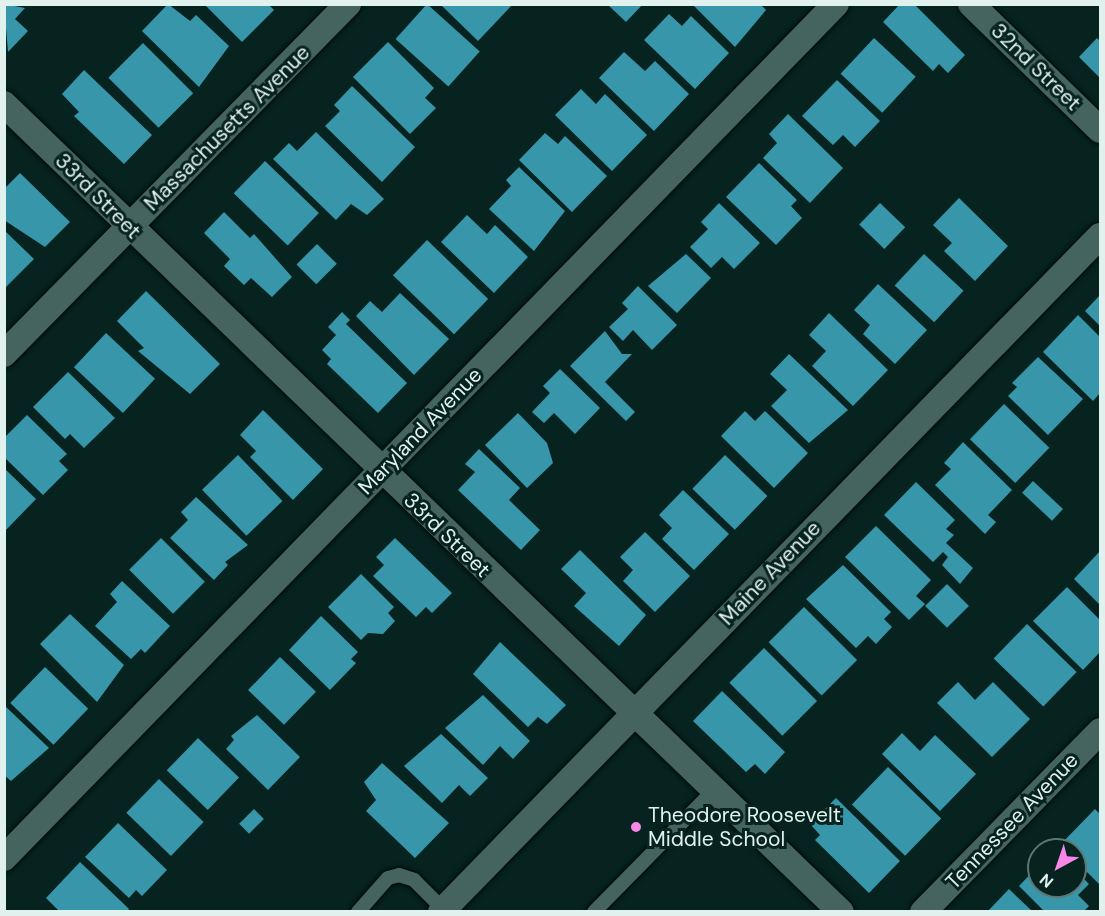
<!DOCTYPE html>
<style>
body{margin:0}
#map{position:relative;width:1105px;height:916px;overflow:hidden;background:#062320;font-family:"DM Sans",sans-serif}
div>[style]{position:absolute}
.building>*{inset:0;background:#3796a9;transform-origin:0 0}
.roads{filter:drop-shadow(0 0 2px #000c09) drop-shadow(0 0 2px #000c09)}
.lane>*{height:14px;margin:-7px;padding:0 7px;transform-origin:7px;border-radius:7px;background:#46645f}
.street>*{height:26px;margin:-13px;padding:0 13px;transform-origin:13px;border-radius:13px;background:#46645f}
.dots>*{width:16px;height:16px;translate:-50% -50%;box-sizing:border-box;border:3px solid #062320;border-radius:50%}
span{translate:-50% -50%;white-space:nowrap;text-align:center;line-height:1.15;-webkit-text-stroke:6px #062320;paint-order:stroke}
.street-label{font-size:21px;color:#e1f1ee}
.poi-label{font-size:21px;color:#e1f1ee}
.left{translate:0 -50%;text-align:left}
.frame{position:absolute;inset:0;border:6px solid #e1f1ee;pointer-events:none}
.north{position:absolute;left:1027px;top:838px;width:60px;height:60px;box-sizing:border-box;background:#062320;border:2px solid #5e7572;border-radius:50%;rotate:220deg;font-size:16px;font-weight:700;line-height:24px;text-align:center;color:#e1f1ee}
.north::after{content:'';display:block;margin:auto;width:21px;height:27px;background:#f987e8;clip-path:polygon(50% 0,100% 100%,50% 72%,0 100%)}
</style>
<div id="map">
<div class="building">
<i style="clip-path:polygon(4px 4px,25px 8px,15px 19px,28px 31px,8px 52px)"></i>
<i style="clip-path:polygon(168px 4px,190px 21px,196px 15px,229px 46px,199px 87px,142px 31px)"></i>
<i style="clip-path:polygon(204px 4px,268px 4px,274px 10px,242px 42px)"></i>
<i style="left:427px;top:4px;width:71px;height:47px;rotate:42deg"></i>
<i style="clip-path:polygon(440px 4px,513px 4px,478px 41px)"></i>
<i style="clip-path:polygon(607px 4px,643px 4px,626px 22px)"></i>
<i style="clip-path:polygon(692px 4px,760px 4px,766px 10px,735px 47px)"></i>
<i style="clip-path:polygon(900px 4px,914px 4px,965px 55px,948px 73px,939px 64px,933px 71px,883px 22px)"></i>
<i style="clip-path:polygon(669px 14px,682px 26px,691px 16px,729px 53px,695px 89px,644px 40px)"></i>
<i style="left:874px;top:38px;width:57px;height:49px;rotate:43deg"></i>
<i style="clip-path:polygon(1097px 38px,1100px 41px,1100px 78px,1079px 57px)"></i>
<i style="clip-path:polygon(388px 42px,434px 88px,425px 98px,436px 108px,410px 134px,353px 77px)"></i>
<i style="left:143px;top:43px;width:71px;height:49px;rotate:45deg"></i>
<i style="clip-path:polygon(624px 52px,645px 71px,655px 61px,689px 94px,654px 131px,599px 78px)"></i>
<i style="clip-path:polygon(84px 70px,152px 135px,124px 164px,74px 116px,79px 112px,62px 94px)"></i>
<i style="clip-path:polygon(837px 80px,880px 121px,855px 147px,843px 135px,833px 145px,802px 116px)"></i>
<i style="clip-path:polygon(352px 86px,415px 147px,382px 182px,325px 126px,340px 111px,334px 105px)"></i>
<i style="clip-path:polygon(581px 89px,596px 104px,605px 94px,647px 135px,612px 171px,555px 115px)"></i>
<i style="clip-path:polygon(788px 114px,843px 168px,810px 203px,763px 158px,777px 143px,769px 134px)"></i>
<i style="clip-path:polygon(316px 132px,384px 199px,367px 215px,351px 204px,336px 220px,273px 159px,289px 143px,297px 151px)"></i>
<i style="clip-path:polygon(545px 133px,558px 144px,565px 136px,607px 176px,572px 212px,519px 160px)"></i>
<i style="left:265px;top:161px;width:75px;height:45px;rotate:44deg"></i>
<i style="clip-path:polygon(759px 163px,797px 200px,791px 206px,802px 218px,776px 245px,726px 197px)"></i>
<i style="clip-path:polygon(519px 167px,565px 211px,534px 251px,489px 209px,511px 186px,506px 180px)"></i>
<i style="clip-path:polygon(20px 173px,70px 222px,45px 247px,4px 220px,4px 189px)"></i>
<i style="clip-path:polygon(959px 198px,1008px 246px,975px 281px,944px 251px,952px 243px,933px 225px)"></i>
<i style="clip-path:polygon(719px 203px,760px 243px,734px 269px,722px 257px,711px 268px,690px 247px,708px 229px,701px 222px)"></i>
<i style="left:880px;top:203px;width:35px;height:30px;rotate:44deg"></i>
<i style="clip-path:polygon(224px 212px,250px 238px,254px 234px,292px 277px,272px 297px,251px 278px,244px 285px,224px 266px,230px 259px,204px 233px)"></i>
<i style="clip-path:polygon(467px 215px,487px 234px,495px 225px,528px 257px,494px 293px,441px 242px)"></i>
<i style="clip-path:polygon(4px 230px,34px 259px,4px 289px)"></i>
<i style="left:427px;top:240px;width:85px;height:49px;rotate:44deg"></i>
<i style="left:317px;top:244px;width:28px;height:29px;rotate:45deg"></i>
<i style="clip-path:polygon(686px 254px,711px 278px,677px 313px,648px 286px)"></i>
<i style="left:924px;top:254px;width:54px;height:43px;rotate:43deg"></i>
<i style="clip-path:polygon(878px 284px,927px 330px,895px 364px,863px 334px,870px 325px,854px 310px)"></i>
<i style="clip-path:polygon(638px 286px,677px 325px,652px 350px,633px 330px,623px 341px,609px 327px,628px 309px,622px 303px)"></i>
<i style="clip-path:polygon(146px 291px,220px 364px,190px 394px,138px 351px,144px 348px,117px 321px)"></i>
<i style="clip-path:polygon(400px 293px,449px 339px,414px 375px,356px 316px,370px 301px,382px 312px)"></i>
<i style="clip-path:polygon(1100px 295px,1100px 326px,1085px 311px)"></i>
<i style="clip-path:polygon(342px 312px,350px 320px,346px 324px,407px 383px,378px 413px,327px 364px,331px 359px,322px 350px,336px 335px,328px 327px)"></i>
<i style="clip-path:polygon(829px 313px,888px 370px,853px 406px,812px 366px,826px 351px,809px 335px)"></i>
<i style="clip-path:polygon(1078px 315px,1100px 337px,1100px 393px,1093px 401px,1043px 352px)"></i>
<i style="clip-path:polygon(605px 331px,622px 354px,632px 354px,605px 382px,635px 412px,626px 421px,570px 366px)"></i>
<i style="left:106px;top:333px;width:67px;height:47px;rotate:43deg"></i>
<i style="clip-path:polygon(789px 354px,848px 410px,809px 443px,771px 406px,787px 390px,770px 374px)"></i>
<i style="clip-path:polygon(1038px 357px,1083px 399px,1048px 435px,1008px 396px,1017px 387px,1012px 383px)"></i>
<i style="clip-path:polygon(560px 369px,600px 408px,575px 434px,554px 413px,544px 423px,532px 412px,550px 393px,543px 386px)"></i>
<i style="clip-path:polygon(68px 372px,115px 418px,84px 448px,70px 434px,65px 439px,33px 407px)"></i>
<i style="left:1004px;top:404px;width:63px;height:49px;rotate:44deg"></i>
<i style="clip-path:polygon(263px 410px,323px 469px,293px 500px,250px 457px,256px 451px,240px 435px)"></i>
<i style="clip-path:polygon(745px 411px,755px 421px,765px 411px,808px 453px,774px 488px,721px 436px)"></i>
<i style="clip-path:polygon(518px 413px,547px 443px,553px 463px,527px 488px,485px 445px)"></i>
<i style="clip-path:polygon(27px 415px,67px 454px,59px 461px,68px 470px,43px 495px,4px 457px,4px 438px)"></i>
<i style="clip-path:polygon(963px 442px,1012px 490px,988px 515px,996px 522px,985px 534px,935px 485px,951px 469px,944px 463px)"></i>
<i style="clip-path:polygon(479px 449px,520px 488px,509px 500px,540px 530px,521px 550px,458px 490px,475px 472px,465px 464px)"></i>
<i style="left:238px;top:455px;width:64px;height:50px;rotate:46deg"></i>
<i style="left:725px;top:455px;width:59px;height:47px;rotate:44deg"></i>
<i style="clip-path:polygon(4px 468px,36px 499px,6px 530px,4px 529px)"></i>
<i style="left:1033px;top:481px;width:41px;height:16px;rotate:43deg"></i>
<i style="clip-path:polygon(916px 482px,955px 520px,946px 529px,954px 535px,946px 543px,973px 568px,960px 584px,942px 565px,948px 557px,943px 552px,933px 562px,884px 515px)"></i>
<i style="clip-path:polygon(683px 490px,729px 534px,694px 570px,662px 539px,672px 528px,659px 515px)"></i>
<i style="clip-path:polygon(196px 497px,248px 545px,225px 562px,228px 565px,214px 580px,170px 538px,188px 520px,181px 512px)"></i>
<i style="clip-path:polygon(876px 526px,931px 580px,916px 596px,925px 604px,909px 620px,845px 557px)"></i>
<i style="clip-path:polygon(645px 532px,690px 576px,655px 612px,623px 581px,633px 570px,620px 557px)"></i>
<i style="left:161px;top:538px;width:62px;height:45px;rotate:45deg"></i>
<i style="clip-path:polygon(395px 538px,452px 593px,432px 613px,426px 607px,416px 617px,373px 576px,384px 565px,376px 557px)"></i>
<i style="clip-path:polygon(580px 550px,646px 615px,619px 646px,574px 606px,586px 593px,561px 569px)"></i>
<i style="clip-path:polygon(1100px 551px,1100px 605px,1074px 579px)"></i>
<i style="clip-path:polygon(843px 565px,891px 612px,884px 619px,892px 627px,876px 644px,868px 636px,856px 648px,806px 599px)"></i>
<i style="clip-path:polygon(361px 574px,394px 607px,388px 613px,395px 621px,383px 634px,368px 633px,361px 640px,328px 607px)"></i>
<i style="clip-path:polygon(122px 581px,170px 626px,145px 653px,141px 649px,131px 659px,95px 626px,117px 602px,110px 594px)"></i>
<i style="left:947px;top:584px;width:31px;height:31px;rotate:45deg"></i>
<i style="clip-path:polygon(1067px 587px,1100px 620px,1100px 652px,1083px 670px,1033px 621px)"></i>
<i style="left:804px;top:607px;width:75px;height:50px;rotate:45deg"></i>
<i style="clip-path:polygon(70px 614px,124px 665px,97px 702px,40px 644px)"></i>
<i style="clip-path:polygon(321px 616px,358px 652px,351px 659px,356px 663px,330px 690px,289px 650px)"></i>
<i style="left:1027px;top:624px;width:69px;height:48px;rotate:44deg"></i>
<i style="clip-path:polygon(500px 642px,566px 705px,547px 724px,538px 717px,528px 727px,473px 674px)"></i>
<i style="left:764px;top:648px;width:75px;height:49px;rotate:45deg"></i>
<i style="left:280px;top:657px;width:50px;height:46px;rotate:44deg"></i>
<i style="left:45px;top:667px;width:60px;height:50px;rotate:44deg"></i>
<i style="clip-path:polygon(958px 682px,975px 700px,993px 682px,1030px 719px,992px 757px,937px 703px)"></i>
<i style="clip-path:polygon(722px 691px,785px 752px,765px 774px,755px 764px,746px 772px,693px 721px)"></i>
<i style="clip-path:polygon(483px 695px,530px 741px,513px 759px,500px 746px,483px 765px,445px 728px)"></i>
<i style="clip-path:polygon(4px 705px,49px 748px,11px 781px,4px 775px)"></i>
<i style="clip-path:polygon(257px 715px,300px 757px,268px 790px,226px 749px,234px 740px,231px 736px)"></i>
<i style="clip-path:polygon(902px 733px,920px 751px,935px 735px,976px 774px,940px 811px,882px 754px)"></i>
<i style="clip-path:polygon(441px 734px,488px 778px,470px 796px,459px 785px,442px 803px,404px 766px)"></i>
<i style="left:198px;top:738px;width:57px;height:45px;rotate:44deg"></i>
<i style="clip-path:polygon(382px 763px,449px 823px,415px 858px,366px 811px,376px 800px,364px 782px)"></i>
<i style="left:888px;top:767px;width:74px;height:52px;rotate:44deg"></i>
<i style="left:159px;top:779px;width:62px;height:47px;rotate:44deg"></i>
<i style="clip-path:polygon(836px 798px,900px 861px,869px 893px,815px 840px,820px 835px,810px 824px)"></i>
<i style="left:254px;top:809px;width:14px;height:21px;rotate:45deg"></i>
<i style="clip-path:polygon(1095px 809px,1100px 814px,1100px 885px,1075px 860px,1075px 850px,1060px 845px)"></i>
<i style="clip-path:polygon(118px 823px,167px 870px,142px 896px,136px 890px,129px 898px,85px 857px)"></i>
<i style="clip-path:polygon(80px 862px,129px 909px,127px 912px,60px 912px,46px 898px)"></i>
<i style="clip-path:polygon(1039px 865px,1039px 886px,1075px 886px,1075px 870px,1089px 884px,1078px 895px,1089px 906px,1083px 912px,1045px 912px,1019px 886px)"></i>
<i style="clip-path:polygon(1009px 889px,1033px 912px,987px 912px)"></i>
</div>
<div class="roads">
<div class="lane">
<i style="left:358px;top:912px;width:45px;rotate:-48.6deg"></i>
<i style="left:388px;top:878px;width:11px;rotate:-15deg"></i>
<i style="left:399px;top:875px;width:16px;rotate:18deg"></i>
<i style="left:414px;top:880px;width:41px;rotate:45deg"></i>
<i style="left:594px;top:912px;width:171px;rotate:-45.5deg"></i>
</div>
<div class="street">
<i style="left:971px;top:4px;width:180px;rotate:44.3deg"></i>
<i style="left:4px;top:104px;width:1163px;rotate:43.99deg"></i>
<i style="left:4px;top:354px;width:491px;rotate:-45.5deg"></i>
<i style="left:4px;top:858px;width:1192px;rotate:-45.75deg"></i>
<i style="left:441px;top:912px;width:944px;rotate:-45.73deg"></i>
<i style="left:923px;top:912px;width:253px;rotate:-45.6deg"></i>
</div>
</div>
<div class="dots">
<i style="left:636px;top:827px;background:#f987e8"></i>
</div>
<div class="street-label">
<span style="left:1036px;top:67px;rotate:44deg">32nd Street</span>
<span style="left:227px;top:128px;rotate:-45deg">Massachusetts Avenue</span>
<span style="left:98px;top:196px;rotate:45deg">33rd Street</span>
<span style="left:420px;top:431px;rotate:-46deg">Maryland Avenue</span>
<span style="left:447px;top:535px;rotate:44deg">33rd Street</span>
<span style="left:770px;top:573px;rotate:-46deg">Maine Avenue</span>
<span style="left:1012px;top:821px;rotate:-46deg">Tennessee Avenue</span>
</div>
<div class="poi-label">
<span class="left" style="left:648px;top:827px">Theodore Roosevelt<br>Middle School</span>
</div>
<div class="frame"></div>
<div class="north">N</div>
</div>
